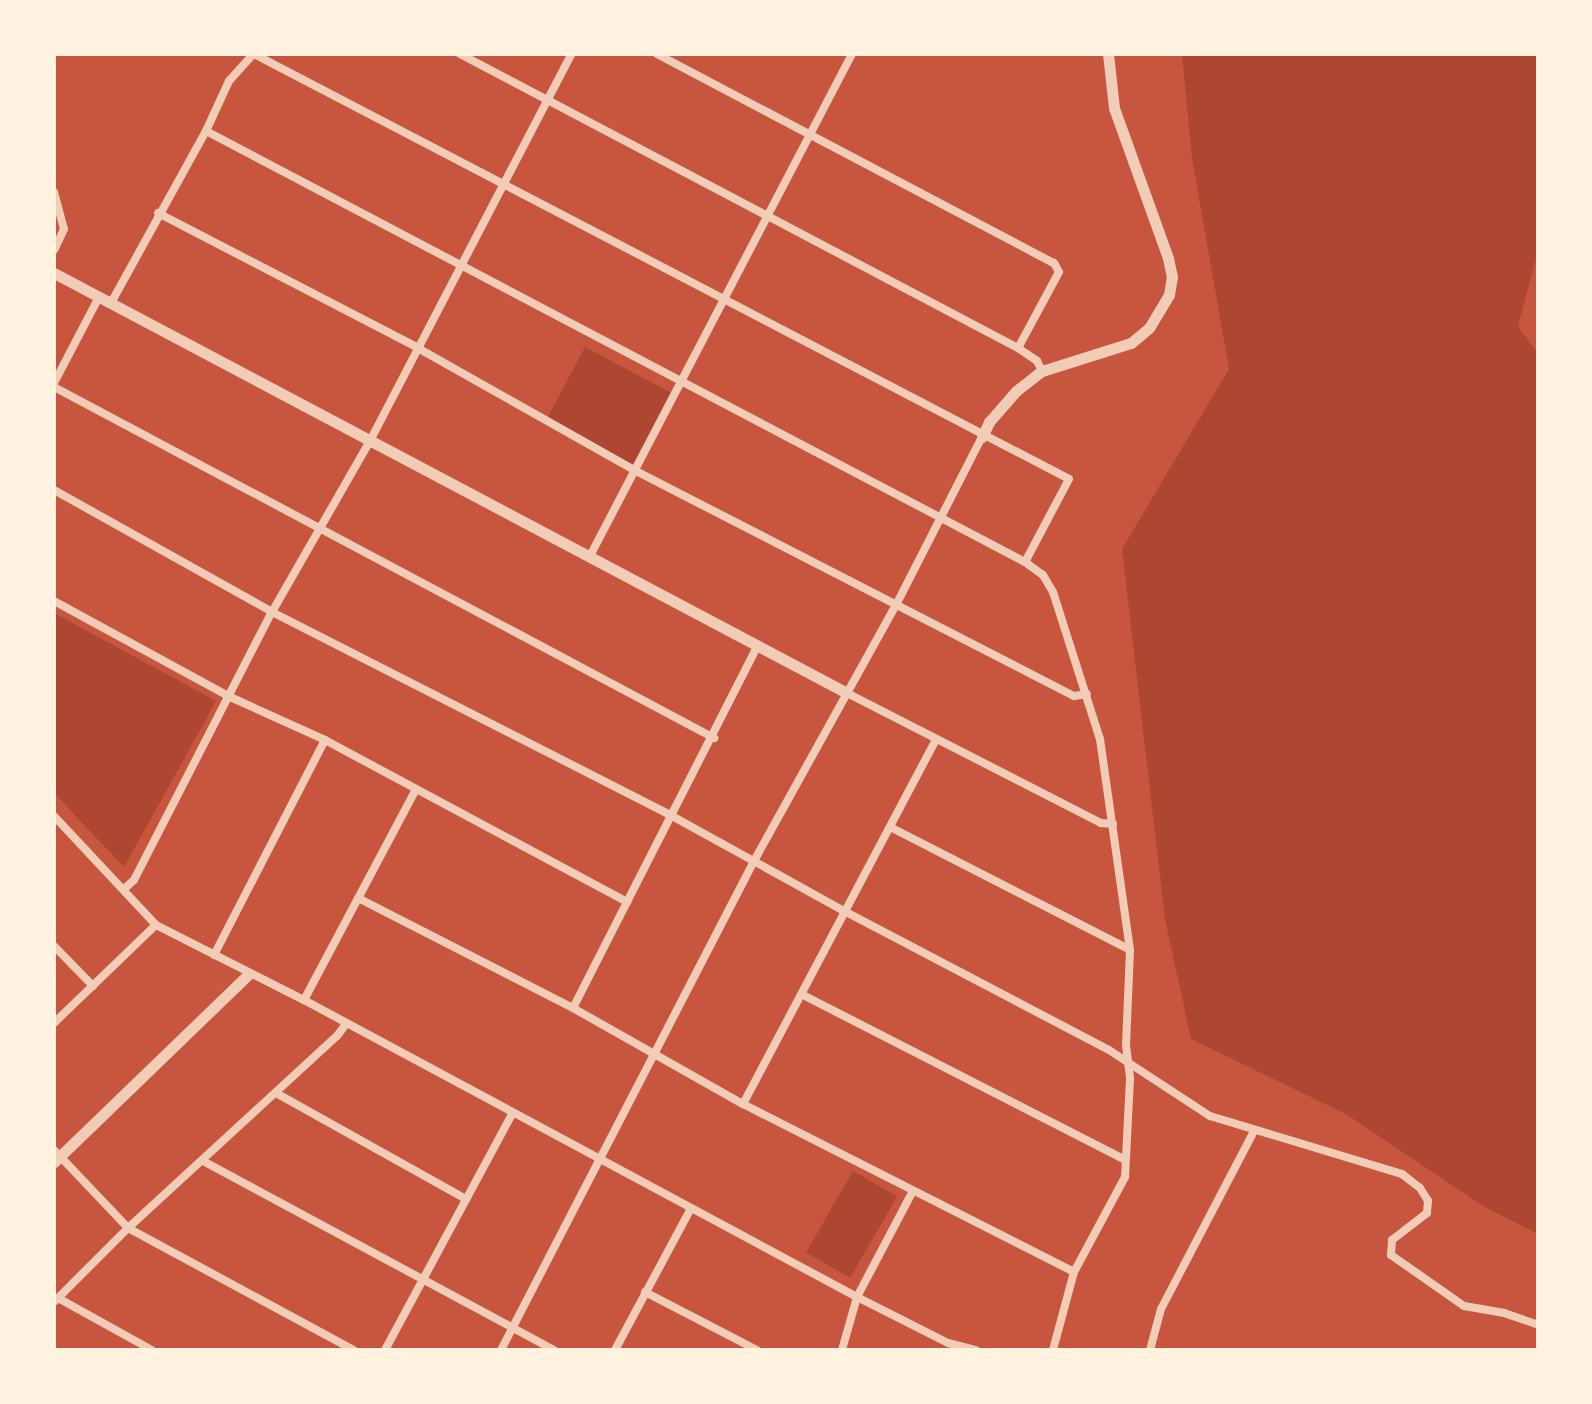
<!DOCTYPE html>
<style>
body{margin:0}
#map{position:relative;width:1592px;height:1404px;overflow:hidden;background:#c8553d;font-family:"Varela Round",sans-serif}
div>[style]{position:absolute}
.green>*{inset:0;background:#ae4732;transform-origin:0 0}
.minor>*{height:8px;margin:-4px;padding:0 4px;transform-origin:4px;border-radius:4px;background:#f1ccb7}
.tertiary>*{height:11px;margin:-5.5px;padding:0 5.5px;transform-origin:5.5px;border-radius:5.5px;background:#f1ccb7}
span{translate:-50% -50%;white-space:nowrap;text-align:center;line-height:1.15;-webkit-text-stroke:6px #fff3e0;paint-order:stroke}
.frame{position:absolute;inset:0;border:56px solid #fff3e0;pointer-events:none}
</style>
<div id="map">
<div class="green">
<i style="clip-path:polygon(1182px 54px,1538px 54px,1538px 251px,1518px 326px,1538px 354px,1538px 1234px,1483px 1206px,1346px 1114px,1191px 1039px,1165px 919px,1122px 549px,1229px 369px,1192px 158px)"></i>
<i style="left:585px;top:347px;width:99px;height:85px;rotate:28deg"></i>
<i style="clip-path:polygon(54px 613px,216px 701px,124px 867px,54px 793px)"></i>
<i style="left:853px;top:1171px;width:51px;height:94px;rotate:30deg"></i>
</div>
<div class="minor">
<i style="left:254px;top:54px;width:919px;rotate:27.54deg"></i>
<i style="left:1069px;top:479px;width:94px;rotate:117.9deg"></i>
<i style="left:1025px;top:562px;width:22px;rotate:36deg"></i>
<i style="left:1043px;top:575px;width:20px;rotate:60deg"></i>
<i style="left:1053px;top:592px;width:154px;rotate:72.3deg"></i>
<i style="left:1100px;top:739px;width:213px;rotate:81.9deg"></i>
<i style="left:1130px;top:950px;width:95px;rotate:92.4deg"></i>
<i style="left:1126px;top:1045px;width:34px;rotate:83deg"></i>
<i style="left:1130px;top:1079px;width:98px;rotate:92.9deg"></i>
<i style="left:1125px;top:1177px;width:108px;rotate:118.2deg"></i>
<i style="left:1074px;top:1272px;width:81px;rotate:105.1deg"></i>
<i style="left:460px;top:54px;width:631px;rotate:27.78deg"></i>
<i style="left:657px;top:54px;width:449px;rotate:27.8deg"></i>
<i style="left:1054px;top:263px;width:10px;rotate:61deg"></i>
<i style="left:1059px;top:272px;width:86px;rotate:118.3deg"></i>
<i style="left:1018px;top:348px;width:23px;rotate:34deg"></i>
<i style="left:1037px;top:361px;width:11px;rotate:63deg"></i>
<i style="left:206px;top:131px;width:925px;rotate:27.76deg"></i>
<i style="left:54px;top:192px;width:38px;rotate:75deg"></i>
<i style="left:64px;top:229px;width:23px;rotate:115deg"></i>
<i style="left:158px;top:213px;width:291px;rotate:27.4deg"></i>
<i style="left:416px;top:347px;width:250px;rotate:29.4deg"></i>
<i style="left:634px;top:470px;width:495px;rotate:27.2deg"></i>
<i style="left:1074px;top:696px;width:13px;rotate:-9deg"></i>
<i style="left:111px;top:303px;width:196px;rotate:-61.1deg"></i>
<i style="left:206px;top:131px;width:55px;rotate:-65.3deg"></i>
<i style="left:229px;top:81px;width:36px;rotate:-48deg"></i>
<i style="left:54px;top:383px;width:97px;rotate:-62.4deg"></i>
<i style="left:54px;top:387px;width:748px;rotate:28deg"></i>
<i style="left:54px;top:490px;width:250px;rotate:29.2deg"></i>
<i style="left:272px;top:612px;width:449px;rotate:27deg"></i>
<i style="left:672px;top:816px;width:199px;rotate:28.9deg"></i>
<i style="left:846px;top:912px;width:297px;rotate:27.7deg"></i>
<i style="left:1109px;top:1050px;width:121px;rotate:33.2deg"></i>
<i style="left:1210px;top:1116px;width:201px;rotate:16.8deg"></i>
<i style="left:1402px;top:1174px;width:23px;rotate:38deg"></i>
<i style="left:1420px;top:1188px;width:15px;rotate:58deg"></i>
<i style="left:1428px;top:1201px;width:12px;rotate:95deg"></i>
<i style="left:1427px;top:1213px;width:44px;rotate:142.4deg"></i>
<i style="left:1392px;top:1240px;width:15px;rotate:94deg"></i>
<i style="left:1391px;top:1255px;width:89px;rotate:34.9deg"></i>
<i style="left:1464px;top:1306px;width:41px;rotate:9.9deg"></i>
<i style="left:1504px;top:1313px;width:36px;rotate:19deg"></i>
<i style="left:590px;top:556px;width:566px;rotate:-62.44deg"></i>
<i style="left:54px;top:601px;width:198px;rotate:28.6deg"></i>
<i style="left:228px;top:696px;width:107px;rotate:24.4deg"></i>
<i style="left:325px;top:740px;width:343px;rotate:28.2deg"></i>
<i style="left:845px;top:692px;width:288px;rotate:27.1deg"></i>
<i style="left:1101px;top:823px;width:12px;rotate:5deg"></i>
<i style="left:54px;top:816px;width:149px;rotate:46.9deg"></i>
<i style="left:156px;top:925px;width:166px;rotate:26.9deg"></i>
<i style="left:304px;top:1000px;width:628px;rotate:28.24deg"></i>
<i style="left:857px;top:1297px;width:102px;rotate:26.8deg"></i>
<i style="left:948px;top:1343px;width:29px;rotate:14deg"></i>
<i style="left:892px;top:828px;width:267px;rotate:27.1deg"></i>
<i style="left:124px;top:889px;width:13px;rotate:-42deg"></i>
<i style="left:134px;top:880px;width:301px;rotate:-62.8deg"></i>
<i style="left:272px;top:612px;width:199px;rotate:-60.2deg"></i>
<i style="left:371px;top:439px;width:434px;rotate:-62.5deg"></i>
<i style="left:358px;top:898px;width:242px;rotate:27.1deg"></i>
<i style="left:573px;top:1008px;width:195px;rotate:29.5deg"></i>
<i style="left:743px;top:1104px;width:371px;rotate:26.9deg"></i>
<i style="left:54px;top:946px;width:56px;rotate:45.7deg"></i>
<i style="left:214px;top:955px;width:242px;rotate:-62.7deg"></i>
<i style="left:803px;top:995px;width:362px;rotate:27.1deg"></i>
<i style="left:304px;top:1000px;width:239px;rotate:-62deg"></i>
<i style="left:573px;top:1008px;width:405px;rotate:-63deg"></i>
<i style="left:54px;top:1023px;width:141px;rotate:-43.9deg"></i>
<i style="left:276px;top:1093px;width:218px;rotate:29.2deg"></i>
<i style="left:743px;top:1104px;width:413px;rotate:-62.1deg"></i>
<i style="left:54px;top:1150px;width:108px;rotate:46.5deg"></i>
<i style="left:128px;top:1228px;width:257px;rotate:28.4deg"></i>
<i style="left:203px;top:1161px;width:399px;rotate:28.3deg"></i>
<i style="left:645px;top:1292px;width:126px;rotate:27.4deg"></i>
<i style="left:58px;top:1298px;width:107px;rotate:29deg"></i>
<i style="left:54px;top:1302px;width:105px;rotate:-45deg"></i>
<i style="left:128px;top:1228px;width:284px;rotate:-42.6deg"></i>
<i style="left:337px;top:1036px;width:15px;rotate:-53deg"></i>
<i style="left:385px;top:1350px;width:268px;rotate:-61.7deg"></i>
<i style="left:501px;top:1350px;width:551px;rotate:-62.64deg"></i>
<i style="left:754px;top:861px;width:293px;rotate:-61deg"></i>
<i style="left:896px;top:605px;width:189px;rotate:-62.9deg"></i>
<i style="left:615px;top:1350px;width:161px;rotate:-61.8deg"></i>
<i style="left:842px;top:1350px;width:55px;rotate:-74.2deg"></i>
<i style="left:857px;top:1297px;width:120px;rotate:-62.2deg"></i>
<i style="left:1150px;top:1350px;width:42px;rotate:-75deg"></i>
<i style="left:1161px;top:1309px;width:201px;rotate:-62.4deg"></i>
</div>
<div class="tertiary">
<i style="left:54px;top:273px;width:895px;rotate:27.91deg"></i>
<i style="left:982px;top:437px;width:17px;rotate:-65deg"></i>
<i style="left:989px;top:422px;width:41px;rotate:-48.9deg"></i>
<i style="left:1016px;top:391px;width:33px;rotate:-38deg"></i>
<i style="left:1042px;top:371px;width:93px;rotate:-17.5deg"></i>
<i style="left:1131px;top:343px;width:23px;rotate:-40deg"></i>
<i style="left:1149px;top:328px;width:39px;rotate:-59deg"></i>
<i style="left:1169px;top:295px;width:18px;rotate:-81deg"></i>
<i style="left:1172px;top:277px;width:19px;rotate:-102deg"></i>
<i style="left:1168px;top:258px;width:159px;rotate:-109.8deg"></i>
<i style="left:1114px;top:108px;width:54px;rotate:-96.3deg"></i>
<i style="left:54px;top:1162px;width:271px;rotate:-44deg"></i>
</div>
<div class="frame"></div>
</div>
